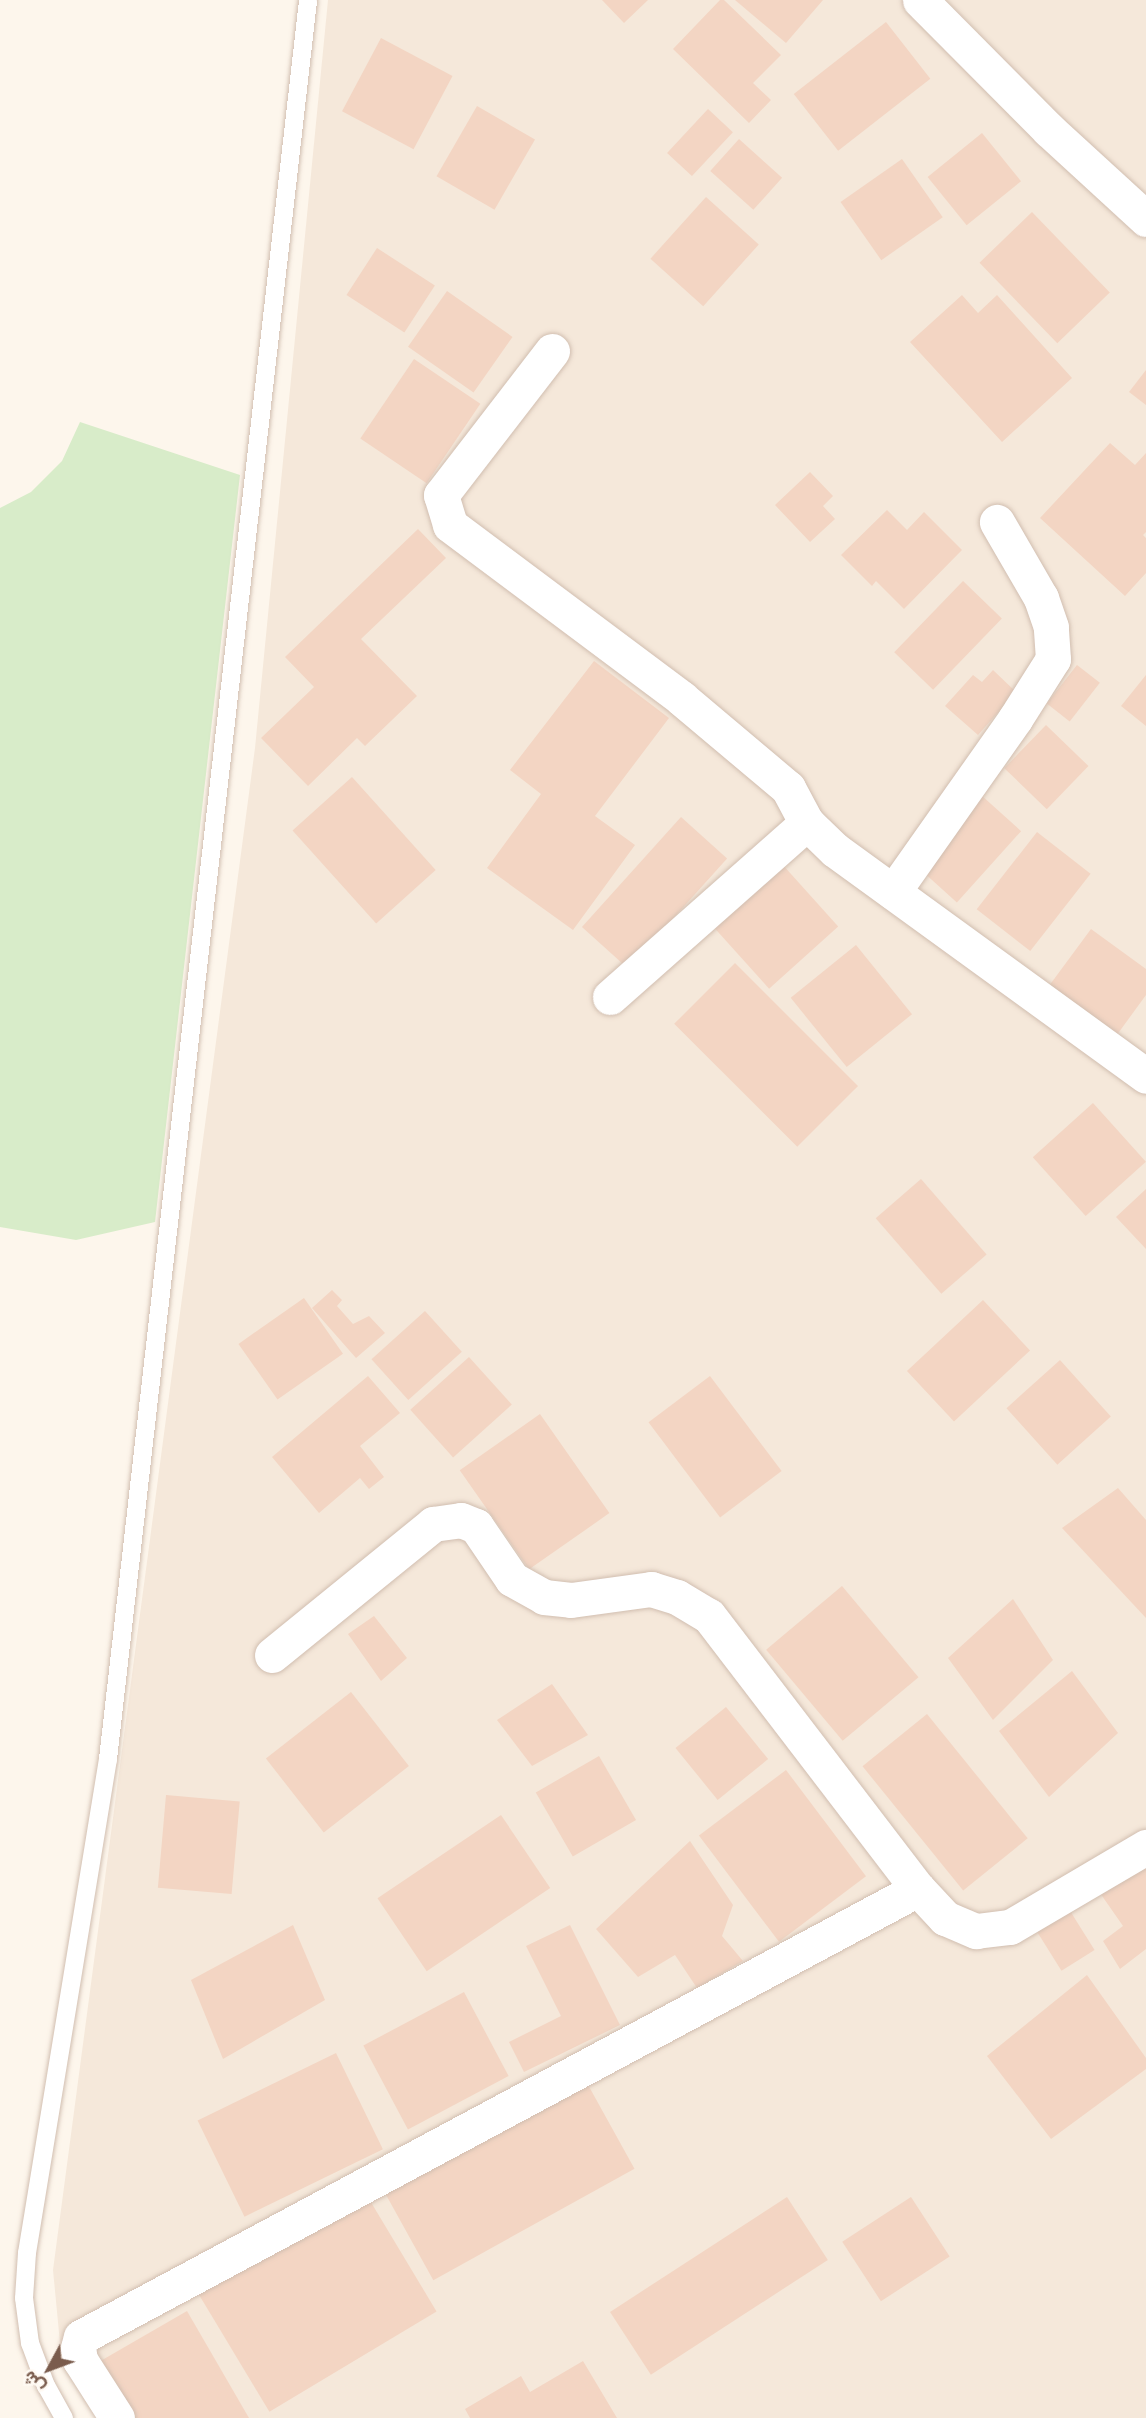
<!DOCTYPE html>
<meta charset="utf-8">
<style>
body{margin:0}
#map{position:relative;width:1146px;height:2418px;overflow:hidden;background:#fdf6ec;font-family:"Archivo Narrow",Vazirmatn,sans-serif}
div>[style]{position:absolute}
.residential>*{inset:0;background:#f5e8da}
.green>*{inset:0;background:#d8ecc9}
.building>*{inset:0;background:#f3d5c3;transform-origin:0 0}
.roads{filter:drop-shadow(0 0 2px #d1beb0) drop-shadow(0 0 2px #d1beb0)}
.service>*{height:18px;margin:-9px;padding:0 9px;transform-origin:9px;border-radius:9px;background:#fff}
.minor>*{height:35px;margin:-17.5px;padding:0 17.5px;transform-origin:17.5px;border-radius:17.5px;background:#fff}
span{translate:-50% -50%;white-space:nowrap;text-align:center;line-height:1.15;-webkit-text-stroke:5px #fffaf3;paint-order:stroke}
.north{position:absolute;left:14px;top:2334px;width:70px;height:70px;-webkit-text-stroke:5px #fffaf3;paint-order:stroke;rotate:229deg;font-size:19px;font-weight:700;line-height:28px;text-align:center;color:#7a5c4d}
.north::after{content:'';display:block;margin:auto;width:24px;height:32px;background:#7a5c4d;clip-path:polygon(50% 0,100% 100%,50% 72%,0 100%)}
</style>
<div id="map">
<div class="residential">
<i style="clip-path:polygon(328px 0,1146px 0,1146px 2418px,109px 2418px,60px 2343px,53px 2270px,255px 748px)"></i>
</div>
<div class="green">
<i style="clip-path:polygon(80px 422px,240px 475px,155px 1222px,76px 1240px,0 1227px,0 508px,31px 492px,62px 461px)"></i>
</div>
<div class="building">
<i style="clip-path:polygon(602px 0,648px 0,624px 23px)"></i>
<i style="clip-path:polygon(720px 0,724px 0,781px 55px,753px 83px,771px 100px,749px 123px,673px 49px)"></i>
<i style="clip-path:polygon(735px 0,823px 0,786px 43px)"></i>
<i style="left:886px;top:22px;width:72px;height:117px;rotate:52deg"></i>
<i style="left:381px;top:38px;width:81px;height:83px;rotate:28deg"></i>
<i style="left:477px;top:106px;width:67px;height:81px;rotate:30deg"></i>
<i style="left:708px;top:109px;width:34px;height:60px;rotate:43deg"></i>
<i style="left:982px;top:133px;width:62px;height:70px;rotate:51deg"></i>
<i style="left:739px;top:139px;width:58px;height:43px;rotate:42deg"></i>
<i style="left:902px;top:159px;width:71px;height:75px;rotate:55deg"></i>
<i style="left:706px;top:197px;width:71px;height:83px;rotate:42deg"></i>
<i style="left:1032px;top:212px;width:112px;height:73px;rotate:46deg"></i>
<i style="left:377px;top:248px;width:69px;height:56px;rotate:33deg"></i>
<i style="left:447px;top:291px;width:80px;height:68px;rotate:35deg"></i>
<i style="clip-path:polygon(962px 295px,978px 313px,997px 295px,1072px 378px,1002px 442px,910px 342px)"></i>
<i style="left:414px;top:359px;width:80px;height:96px;rotate:34deg"></i>
<i style="clip-path:polygon(1146px 370px,1146px 405px,1129px 392px)"></i>
<i style="clip-path:polygon(1110px 443px,1135px 465px,1146px 453px,1146px 532px,1143px 535px,1146px 538px,1146px 573px,1125px 596px,1040px 518px)"></i>
<i style="clip-path:polygon(810px 472px,833px 496px,823px 506px,835px 519px,810px 542px,775px 505px)"></i>
<i style="clip-path:polygon(887px 510px,907px 530px,924px 512px,962px 550px,904px 609px,876px 581px,872px 586px,841px 555px)"></i>
<i style="clip-path:polygon(418px 529px,446px 558px,361px 639px,417px 696px,365px 746px,357px 738px,308px 786px,261px 738px,314px 687px,285px 657px)"></i>
<i style="left:963px;top:581px;width:54px;height:99px;rotate:44deg"></i>
<i style="clip-path:polygon(594px 661px,669px 718px,595px 816px,635px 845px,573px 930px,487px 868px,541px 794px,510px 770px)"></i>
<i style="left:1077px;top:665px;width:29px;height:49px;rotate:38deg"></i>
<i style="clip-path:polygon(993px 670px,1016px 692px,978px 735px,945px 706px,973px 675px,982px 682px)"></i>
<i style="clip-path:polygon(1146px 675px,1146px 726px,1121px 706px)"></i>
<i style="left:1046px;top:725px;width:59px;height:60px;rotate:44deg"></i>
<i style="left:352px;top:777px;width:125px;height:80px;rotate:48deg"></i>
<i style="left:981px;top:795px;width:54px;height:96px;rotate:42deg"></i>
<i style="left:681px;top:817px;width:62px;height:148px;rotate:42deg"></i>
<i style="left:1037px;top:832px;width:68px;height:98px;rotate:38deg"></i>
<i style="left:782px;top:864px;width:84px;height:93px;rotate:48deg"></i>
<i style="clip-path:polygon(1091px 929px,1146px 969px,1146px 995px,1111px 1043px,1046px 990px)"></i>
<i style="left:856px;top:945px;width:89px;height:84px;rotate:51deg"></i>
<i style="left:735px;top:963px;width:174px;height:86px;rotate:45deg"></i>
<i style="left:1093px;top:1103px;width:79px;height:81px;rotate:48deg"></i>
<i style="left:921px;top:1179px;width:100px;height:60px;rotate:49deg"></i>
<i style="clip-path:polygon(1146px 1189px,1146px 1249px,1116px 1217px)"></i>
<i style="clip-path:polygon(332px 1290px,342px 1300px,337px 1306px,353px 1324px,369px 1316px,385px 1333px,356px 1358px,312px 1308px)"></i>
<i style="left:304px;top:1298px;width:68px;height:80px;rotate:55deg"></i>
<i style="left:983px;top:1300px;width:69px;height:104px;rotate:47deg"></i>
<i style="left:425px;top:1311px;width:55px;height:72px;rotate:48deg"></i>
<i style="left:469px;top:1357px;width:64px;height:79px;rotate:48deg"></i>
<i style="left:1060px;top:1360px;width:76px;height:72px;rotate:48deg"></i>
<i style="clip-path:polygon(368px 1376px,400px 1413px,360px 1446px,384px 1477px,369px 1489px,360px 1478px,319px 1513px,272px 1457px)"></i>
<i style="left:710px;top:1376px;width:119px;height:77px;rotate:53deg"></i>
<i style="left:540px;top:1414px;width:121px;height:98px;rotate:55deg"></i>
<i style="clip-path:polygon(1118px 1488px,1146px 1520px,1146px 1618px,1062px 1528px)"></i>
<i style="left:842px;top:1586px;width:119px;height:99px;rotate:50deg"></i>
<i style="clip-path:polygon(1013px 1599px,1053px 1660px,993px 1720px,948px 1658px)"></i>
<i style="clip-path:polygon(374px 1616px,407px 1658px,381px 1681px,348px 1634px)"></i>
<i style="clip-path:polygon(1072px 1671px,1118px 1733px,1049px 1797px,999px 1731px)"></i>
<i style="clip-path:polygon(552px 1684px,588px 1735px,532px 1766px,497px 1720px)"></i>
<i style="left:351px;top:1692px;width:94px;height:108px;rotate:52deg"></i>
<i style="left:726px;top:1707px;width:67px;height:65px;rotate:51deg"></i>
<i style="left:927px;top:1714px;width:160px;height:83px;rotate:51deg"></i>
<i style="left:599px;top:1756px;width:74px;height:73px;rotate:60deg"></i>
<i style="left:786px;top:1770px;width:133px;height:109px;rotate:53deg"></i>
<i style="left:166px;top:1795px;width:74px;height:93px;rotate:5deg"></i>
<i style="left:501px;top:1815px;width:88px;height:149px;rotate:56deg"></i>
<i style="clip-path:polygon(690px 1841px,733px 1905px,722px 1936px,743px 1961px,697px 1988px,675px 1955px,638px 1977px,596px 1929px)"></i>
<i style="clip-path:polygon(1146px 1862px,1146px 1949px,1120px 1969px,1103px 1941px,1123px 1926px,1100px 1893px)"></i>
<i style="left:1067px;top:1906px;width:52px;height:39px;rotate:58deg"></i>
<i style="clip-path:polygon(293px 1925px,325px 2000px,223px 2059px,191px 1980px)"></i>
<i style="clip-path:polygon(570px 1925px,620px 2025px,524px 2072px,509px 2042px,561px 2016px,526px 1946px)"></i>
<i style="clip-path:polygon(1087px 1975px,1146px 2058px,1146px 2069px,1051px 2139px,987px 2056px)"></i>
<i style="left:464px;top:1992px;width:95px;height:114px;rotate:62deg"></i>
<i style="left:336px;top:2053px;width:107px;height:154px;rotate:64deg"></i>
<i style="left:587px;top:2083px;width:98px;height:230px;rotate:61deg"></i>
<i style="left:366px;top:2194px;width:137px;height:195px;rotate:59deg"></i>
<i style="left:787px;top:2197px;width:75px;height:211px;rotate:57deg"></i>
<i style="left:911px;top:2197px;width:71px;height:82px;rotate:57deg"></i>
<i style="clip-path:polygon(187px 2311px,249px 2418px,130px 2418px,97px 2363px)"></i>
<i style="clip-path:polygon(583px 2361px,617px 2418px,470px 2418px,465px 2409px,521px 2376px,530px 2392px)"></i>
</div>
<div class="roads">
<div class="service">
<i style="left:64px;top:2418px;width:37px;rotate:-119deg"></i>
<i style="left:46px;top:2386px;width:46px;rotate:-110.4deg"></i>
<i style="left:30px;top:2343px;width:45px;rotate:-97.6deg"></i>
<i style="left:24px;top:2298px;width:45px;rotate:-86.2deg"></i>
<i style="left:27px;top:2253px;width:501px;rotate:-80.69deg"></i>
<i style="left:108px;top:1759px;width:1770px;rotate:-83.51deg"></i>
</div>
<div class="minor">
<i style="left:920px;top:0;width:183px;rotate:45.2deg"></i>
<i style="left:1049px;top:130px;width:132px;rotate:42.5deg"></i>
<i style="left:552px;top:351px;width:182px;rotate:127.6deg"></i>
<i style="left:441px;top:495px;width:31px;rotate:73deg"></i>
<i style="left:450px;top:525px;width:289px;rotate:36.8deg"></i>
<i style="left:681px;top:698px;width:140px;rotate:40.1deg"></i>
<i style="left:788px;top:788px;width:40px;rotate:62deg"></i>
<i style="left:807px;top:823px;width:39px;rotate:44deg"></i>
<i style="left:835px;top:850px;width:384px;rotate:36deg"></i>
<i style="left:893px;top:892px;width:212px;rotate:-54.8deg"></i>
<i style="left:1015px;top:719px;width:71px;rotate:-57.7deg"></i>
<i style="left:1053px;top:659px;width:32px;rotate:-94deg"></i>
<i style="left:1051px;top:627px;width:31px;rotate:-109deg"></i>
<i style="left:1041px;top:598px;width:88px;rotate:-120.1deg"></i>
<i style="left:610px;top:997px;width:263px;rotate:-41.5deg"></i>
<i style="left:272px;top:1655px;width:208px;rotate:-39.1deg"></i>
<i style="left:433px;top:1524px;width:28px;rotate:-8deg"></i>
<i style="left:461px;top:1520px;width:16px;rotate:22deg"></i>
<i style="left:476px;top:1526px;width:64px;rotate:55.8deg"></i>
<i style="left:512px;top:1579px;width:37px;rotate:29deg"></i>
<i style="left:544px;top:1597px;width:27px;rotate:6deg"></i>
<i style="left:571px;top:1600px;width:81px;rotate:-7.8deg"></i>
<i style="left:651px;top:1589px;width:27px;rotate:17deg"></i>
<i style="left:677px;top:1597px;width:37px;rotate:31deg"></i>
<i style="left:709px;top:1616px;width:344px;rotate:52.6deg"></i>
<i style="left:918px;top:1889px;width:40px;rotate:47deg"></i>
<i style="left:945px;top:1918px;width:34px;rotate:23deg"></i>
<i style="left:976px;top:1931px;width:34px;rotate:-7deg"></i>
<i style="left:1010px;top:1927px;width:158px;rotate:-30.5deg"></i>
<i style="left:117px;top:2418px;width:69px;rotate:-122.5deg"></i>
<i style="left:80px;top:2360px;width:12px;rotate:-99deg"></i>
<i style="left:78px;top:2348px;width:11px;rotate:-75deg"></i>
<i style="left:81px;top:2337px;width:949px;rotate:-28.16deg"></i>
</div>
</div>
<div class="north">ش</div>
</div>
